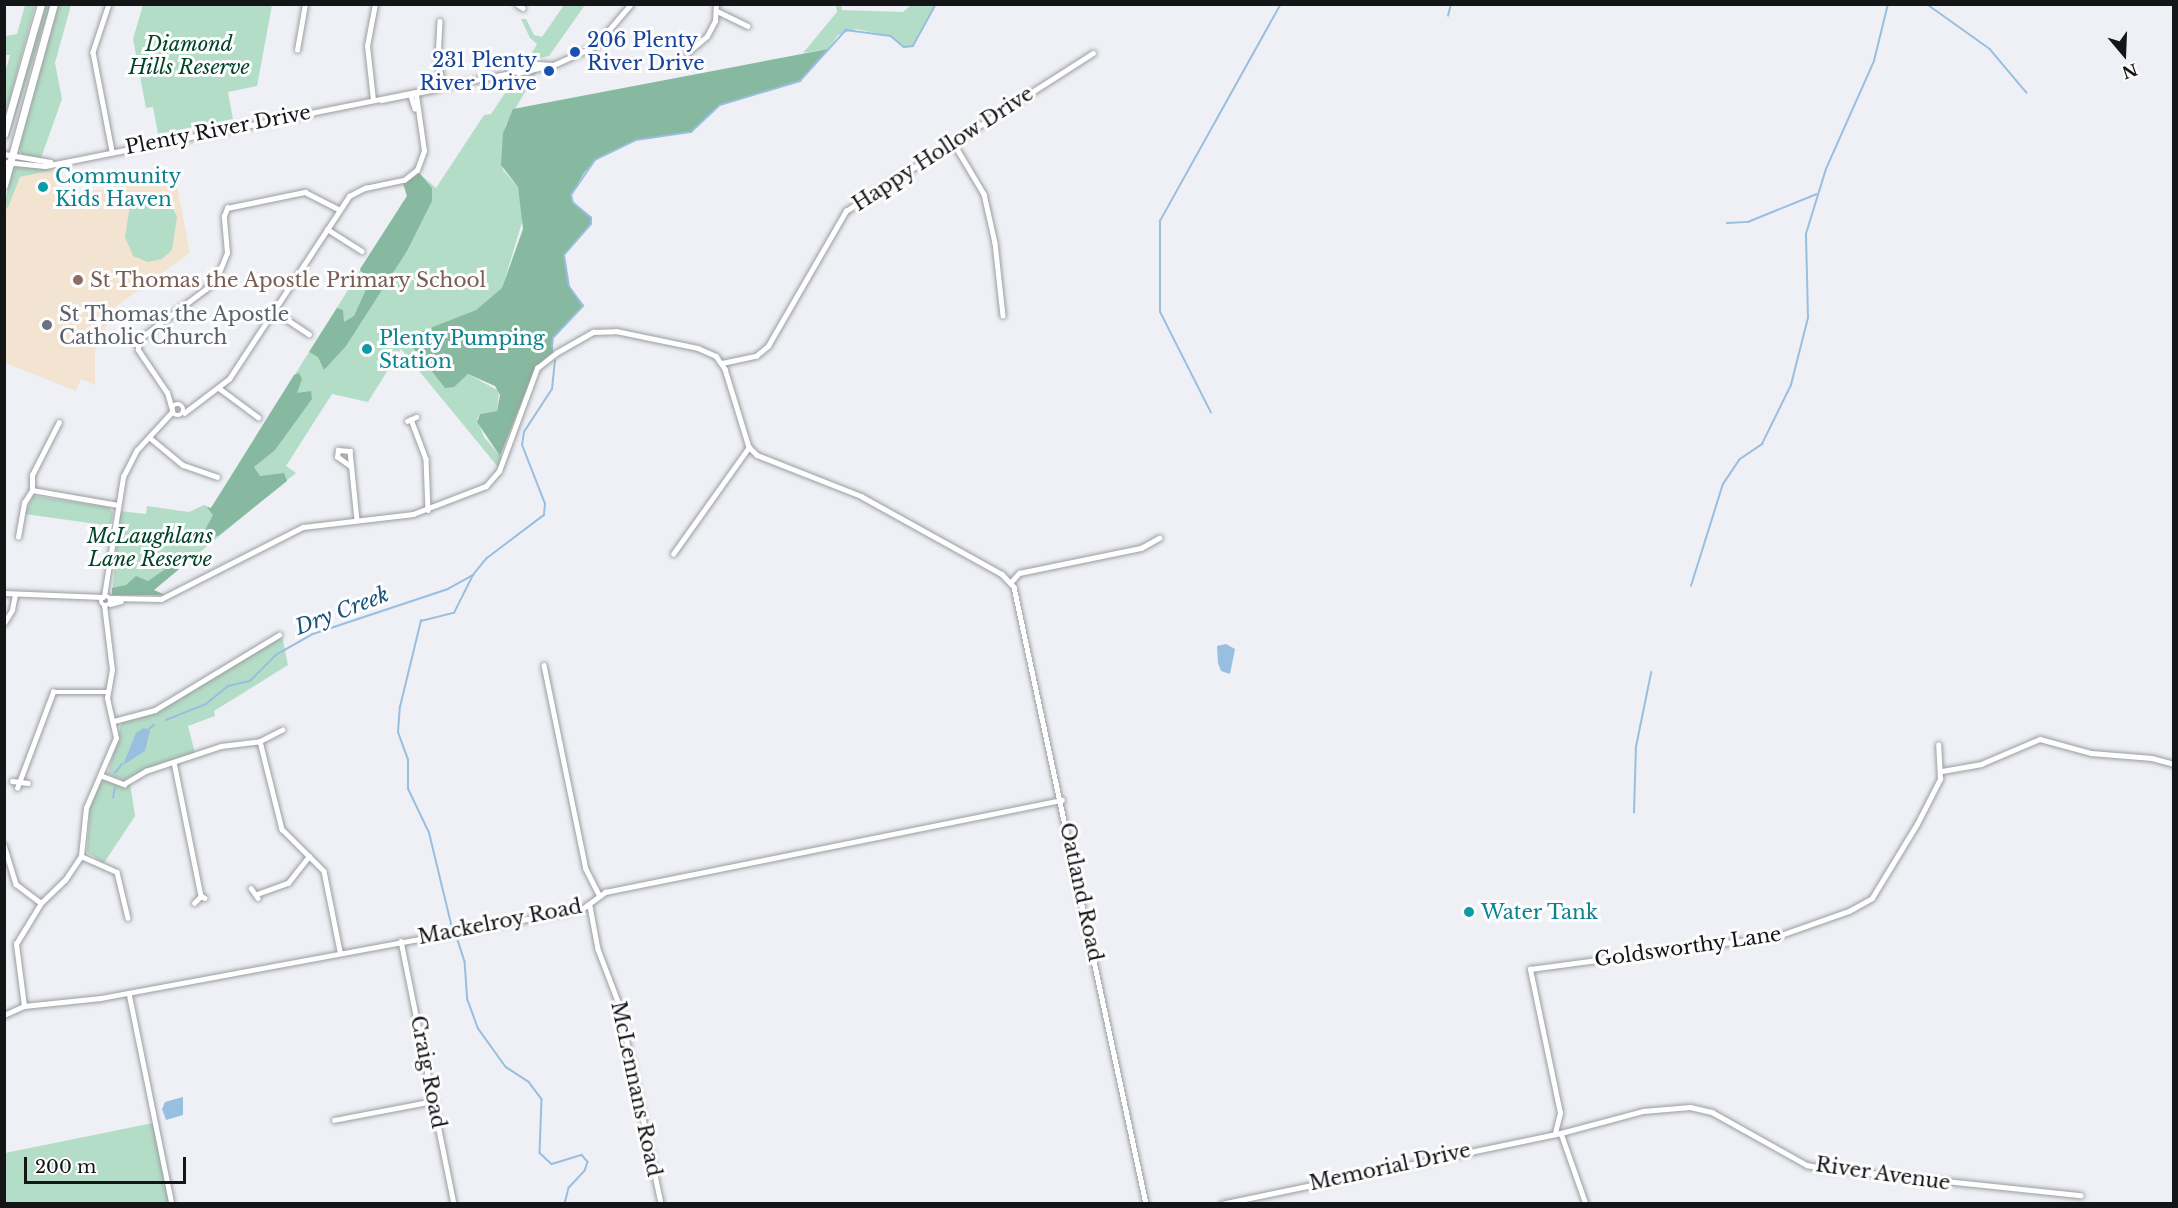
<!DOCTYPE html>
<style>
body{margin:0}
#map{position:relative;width:2178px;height:1208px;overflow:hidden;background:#eef0f5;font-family:"Libre Baskerville",serif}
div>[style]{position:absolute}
.education>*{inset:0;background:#f2e4d1}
.green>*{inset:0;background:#b4ddc7}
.forest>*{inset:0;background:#87b9a0}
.water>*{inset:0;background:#98bee0}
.stream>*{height:1.5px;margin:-0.75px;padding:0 0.75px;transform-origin:0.75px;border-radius:0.75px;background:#98bee0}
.roads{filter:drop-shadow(0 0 2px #9b9da2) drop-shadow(0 0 2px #9b9da2)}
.minor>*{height:4.5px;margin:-2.25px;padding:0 2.25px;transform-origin:2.25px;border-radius:2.25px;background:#fff}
.minor>.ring{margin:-2.25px;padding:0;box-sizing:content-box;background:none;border:4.5px solid #fff;border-radius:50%}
.tertiary>*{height:5px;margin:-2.5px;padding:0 2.5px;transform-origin:2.5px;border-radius:2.5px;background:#fff}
.primary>*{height:7px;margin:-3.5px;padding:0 3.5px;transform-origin:3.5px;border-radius:3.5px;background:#fff}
.dots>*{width:16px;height:16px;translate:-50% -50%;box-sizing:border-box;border:3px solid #fdfdfe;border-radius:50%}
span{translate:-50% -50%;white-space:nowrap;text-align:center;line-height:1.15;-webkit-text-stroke:6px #fdfdfe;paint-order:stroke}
.transit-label{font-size:20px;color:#164399}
.left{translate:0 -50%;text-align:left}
.right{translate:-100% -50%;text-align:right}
.park-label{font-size:20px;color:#00432b;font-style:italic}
.street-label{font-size:20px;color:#141517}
.culture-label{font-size:20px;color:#0d838f}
.education-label{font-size:20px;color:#785e54}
.worship-label{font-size:20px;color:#5b616d}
.water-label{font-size:21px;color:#17517d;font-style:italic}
.frame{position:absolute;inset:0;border:6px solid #141517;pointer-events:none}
.north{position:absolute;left:2094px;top:24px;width:60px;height:60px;-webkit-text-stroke:4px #fdfdfe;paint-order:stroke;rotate:161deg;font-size:16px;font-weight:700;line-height:24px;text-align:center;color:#141517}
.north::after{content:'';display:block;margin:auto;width:21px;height:27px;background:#141517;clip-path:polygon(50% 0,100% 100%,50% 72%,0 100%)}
.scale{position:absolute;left:24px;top:1157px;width:162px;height:27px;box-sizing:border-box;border:3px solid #141517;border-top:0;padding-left:8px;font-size:18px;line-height:21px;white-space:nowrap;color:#141517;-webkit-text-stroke:4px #fdfdfe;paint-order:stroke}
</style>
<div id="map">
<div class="education">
<i style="clip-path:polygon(53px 170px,59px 197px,175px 175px,190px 253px,114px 308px,95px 351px,95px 385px,81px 379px,76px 391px,5px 363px,4px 216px,20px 177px)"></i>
</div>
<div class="green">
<i style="clip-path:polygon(25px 5px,35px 5px,5px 117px,5px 73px,10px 55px,5px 55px,5px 36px,17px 34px)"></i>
<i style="clip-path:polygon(46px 5px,50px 5px,6px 147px,30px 56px)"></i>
<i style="clip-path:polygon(58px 5px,71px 5px,55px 63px,62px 99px,41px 158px,22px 155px,19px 148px)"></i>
<i style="clip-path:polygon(143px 5px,272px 5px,257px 86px,228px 92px,233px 119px,158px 134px,153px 107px,146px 108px,133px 39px)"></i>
<i style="clip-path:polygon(564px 5px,585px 5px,549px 56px,527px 61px,537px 44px,530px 38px,521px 19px,526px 19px,534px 35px,542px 37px)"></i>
<i style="clip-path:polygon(836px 5px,841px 5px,842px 10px,903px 12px,911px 5px,936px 5px,913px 46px,904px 47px,890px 36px,856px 29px,838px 35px,828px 49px,803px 53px,837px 12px)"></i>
<i style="clip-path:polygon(538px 70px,505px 126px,503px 170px,518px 187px,523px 219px,502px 289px,476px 310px,406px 340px,445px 388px,468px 374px,499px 391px,497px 411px,480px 414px,477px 419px,484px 437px,502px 458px,498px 467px,401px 349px,368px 402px,332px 394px,286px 466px,296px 473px,154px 590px,112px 595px,120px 511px,146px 514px,147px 506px,189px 512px,204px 505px,211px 508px,407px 196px,403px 183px,419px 173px,436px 188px,484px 115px,491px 114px,518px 74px,528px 75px)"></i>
<i style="clip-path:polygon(18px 166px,53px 170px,20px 177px,7px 210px,5px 200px,13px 170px)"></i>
<i style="clip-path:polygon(151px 193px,169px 200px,177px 217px,172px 250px,162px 259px,148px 262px,133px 256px,125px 237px,130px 205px)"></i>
<i style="clip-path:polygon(33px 496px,109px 507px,113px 513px,111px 526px,25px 514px)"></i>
<i style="clip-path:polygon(282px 636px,288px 665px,214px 711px,215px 716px,188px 726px,195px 753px,146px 769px,124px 781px,108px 774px,122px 720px,151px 713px)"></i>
<i style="clip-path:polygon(107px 780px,123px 786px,130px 783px,135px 816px,104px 863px,87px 852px,90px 806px,100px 782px)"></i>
<i style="clip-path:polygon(153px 1123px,170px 1203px,5px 1204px,5px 1153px)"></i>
</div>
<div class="forest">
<i style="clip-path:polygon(828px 49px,800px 81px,720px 105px,691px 132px,636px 140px,595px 160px,584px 173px,571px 195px,573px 203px,591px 218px,591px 224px,564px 255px,569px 287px,583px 306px,553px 338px,553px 352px,535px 368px,500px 456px,477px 422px,480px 414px,497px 411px,500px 395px,495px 386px,468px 374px,454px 387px,445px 388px,405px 338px,476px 310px,502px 288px,523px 229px,518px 187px,501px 165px,503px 133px,513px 109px)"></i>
<i style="clip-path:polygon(419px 173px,432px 188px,432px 201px,407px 251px,346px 346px,324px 370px,318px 357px,309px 352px,337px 308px,343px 310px,344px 322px,354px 316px,368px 285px,360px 269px,407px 196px,403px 183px)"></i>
<i style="clip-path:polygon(299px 373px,302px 379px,297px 393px,311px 391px,312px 399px,275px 450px,254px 467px,260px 476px,284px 473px,287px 481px,218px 536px,209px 537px,206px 528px,213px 515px,207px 507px,211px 508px,294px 375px)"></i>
<i style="clip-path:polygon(189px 553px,191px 559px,154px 590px,165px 595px,112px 595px,112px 588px,126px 585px,136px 576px,148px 581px)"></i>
</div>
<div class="water">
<i style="clip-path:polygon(1226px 644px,1235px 649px,1230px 674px,1221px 671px,1218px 663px,1217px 646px)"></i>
<i style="clip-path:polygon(144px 728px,150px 730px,145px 751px,123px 765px,136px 733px)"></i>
<i style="clip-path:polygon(183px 1097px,183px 1115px,166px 1120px,162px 1109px,165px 1102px)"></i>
</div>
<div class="stream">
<i style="left:1927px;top:4px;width:77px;rotate:35.5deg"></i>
<i style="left:1990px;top:49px;width:57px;rotate:49.9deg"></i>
<i style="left:1448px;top:16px;width:12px;rotate:-76deg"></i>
<i style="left:1727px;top:223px;width:21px;rotate:-3deg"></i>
<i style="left:1748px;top:222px;width:74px;rotate:-22.1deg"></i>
<i style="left:552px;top:347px;width:9px;rotate:-84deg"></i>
<i style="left:553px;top:338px;width:44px;rotate:-46.8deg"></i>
<i style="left:583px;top:306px;width:24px;rotate:-126deg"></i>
<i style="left:569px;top:287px;width:32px;rotate:-99deg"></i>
<i style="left:564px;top:255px;width:41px;rotate:-48.9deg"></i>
<i style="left:591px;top:224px;width:6px;rotate:-90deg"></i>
<i style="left:591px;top:218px;width:23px;rotate:-140deg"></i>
<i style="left:573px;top:203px;width:8px;rotate:-104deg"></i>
<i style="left:571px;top:195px;width:42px;rotate:-55.6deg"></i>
<i style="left:595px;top:160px;width:46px;rotate:-26deg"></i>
<i style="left:636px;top:140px;width:56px;rotate:-8.3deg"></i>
<i style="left:691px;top:132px;width:40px;rotate:-43deg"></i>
<i style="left:720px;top:105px;width:84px;rotate:-16.7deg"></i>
<i style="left:800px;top:81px;width:69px;rotate:-48deg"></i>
<i style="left:846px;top:30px;width:45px;rotate:7.6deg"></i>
<i style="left:891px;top:36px;width:17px;rotate:40deg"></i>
<i style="left:904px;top:47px;width:9px;rotate:-6deg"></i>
<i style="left:913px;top:46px;width:48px;rotate:-61.3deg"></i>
<i style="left:1211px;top:413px;width:113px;rotate:-116.8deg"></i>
<i style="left:1160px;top:312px;width:91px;rotate:-90deg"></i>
<i style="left:1160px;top:221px;width:248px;rotate:-60.9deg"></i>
<i style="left:1691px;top:586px;width:107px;rotate:-72.6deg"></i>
<i style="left:1723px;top:484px;width:30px;rotate:-56deg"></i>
<i style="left:1740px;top:459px;width:27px;rotate:-34deg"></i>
<i style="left:1762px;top:444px;width:66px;rotate:-63.8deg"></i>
<i style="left:1791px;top:385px;width:69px;rotate:-75.8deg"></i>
<i style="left:1808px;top:318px;width:84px;rotate:-91.4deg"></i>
<i style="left:1806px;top:234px;width:68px;rotate:-72.9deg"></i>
<i style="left:1826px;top:169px;width:118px;rotate:-66deg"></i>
<i style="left:1874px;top:61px;width:59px;rotate:-76.2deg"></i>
<i style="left:166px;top:720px;width:43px;rotate:-21.8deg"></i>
<i style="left:206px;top:704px;width:28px;rotate:-39deg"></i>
<i style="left:228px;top:686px;width:23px;rotate:-13deg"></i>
<i style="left:250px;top:681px;width:37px;rotate:-45deg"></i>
<i style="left:276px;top:655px;width:43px;rotate:-29.6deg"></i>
<i style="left:313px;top:634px;width:142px;rotate:-18.4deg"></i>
<i style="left:448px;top:589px;width:29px;rotate:-29deg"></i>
<i style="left:149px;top:729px;width:6px;rotate:-39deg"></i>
<i style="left:115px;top:773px;width:11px;rotate:-52deg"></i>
<i style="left:113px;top:798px;width:10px;rotate:-79deg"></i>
<i style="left:1634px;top:813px;width:66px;rotate:-88.3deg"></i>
<i style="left:1636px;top:747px;width:76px;rotate:-78.5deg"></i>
<i style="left:452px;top:928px;width:98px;rotate:-103.6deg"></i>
<i style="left:429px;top:833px;width:49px;rotate:-115.5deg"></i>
<i style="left:408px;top:789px;width:29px;rotate:-90deg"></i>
<i style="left:408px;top:760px;width:29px;rotate:-110deg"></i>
<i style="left:398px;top:733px;width:26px;rotate:-86deg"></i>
<i style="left:400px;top:707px;width:89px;rotate:-76.3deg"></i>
<i style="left:421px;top:621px;width:34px;rotate:-14deg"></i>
<i style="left:454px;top:613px;width:42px;rotate:-63.4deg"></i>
<i style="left:473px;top:575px;width:22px;rotate:-51deg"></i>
<i style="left:487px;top:558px;width:71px;rotate:-37deg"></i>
<i style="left:544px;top:515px;width:11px;rotate:-85deg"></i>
<i style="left:545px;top:504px;width:63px;rotate:-111.3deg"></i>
<i style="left:522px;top:445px;width:13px;rotate:-81deg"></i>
<i style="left:524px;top:432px;width:51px;rotate:-56.9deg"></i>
<i style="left:552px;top:389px;width:28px;rotate:-84deg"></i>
<i style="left:457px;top:937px;width:25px;rotate:72deg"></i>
<i style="left:465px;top:961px;width:39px;rotate:86deg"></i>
<i style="left:468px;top:1000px;width:30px;rotate:70deg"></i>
<i style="left:478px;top:1028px;width:48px;rotate:54.3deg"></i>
<i style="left:506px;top:1067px;width:27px;rotate:33deg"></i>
<i style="left:529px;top:1082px;width:21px;rotate:53deg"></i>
<i style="left:542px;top:1099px;width:54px;rotate:92.1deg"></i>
<i style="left:540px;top:1153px;width:16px;rotate:43deg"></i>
<i style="left:552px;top:1164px;width:31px;rotate:-17deg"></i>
<i style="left:582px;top:1155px;width:9px;rotate:49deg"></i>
<i style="left:588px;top:1162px;width:9px;rotate:108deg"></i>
<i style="left:585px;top:1171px;width:23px;rotate:133deg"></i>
<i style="left:569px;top:1188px;width:16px;rotate:104deg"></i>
</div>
<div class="roads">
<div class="minor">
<i style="left:109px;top:4px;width:51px;rotate:108.4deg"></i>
<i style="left:93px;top:52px;width:101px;rotate:79.1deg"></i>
<i style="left:517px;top:4px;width:7px;rotate:34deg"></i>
<i style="left:717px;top:11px;width:34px;rotate:26deg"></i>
<i style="left:440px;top:21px;width:38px;rotate:93deg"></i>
<i style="left:438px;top:59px;width:27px;rotate:80deg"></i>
<i style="left:297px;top:50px;width:47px;rotate:-80.1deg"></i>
<i style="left:687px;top:53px;width:26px;rotate:-40deg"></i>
<i style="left:707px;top:36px;width:17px;rotate:-62deg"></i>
<i style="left:715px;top:21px;width:17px;rotate:-87deg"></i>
<i style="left:411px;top:96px;width:13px;rotate:72deg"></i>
<i style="left:373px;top:100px;width:54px;rotate:-96.3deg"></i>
<i style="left:367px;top:46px;width:43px;rotate:-79.2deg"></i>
<i style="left:953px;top:142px;width:61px;rotate:59.2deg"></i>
<i style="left:984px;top:194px;width:50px;rotate:77.3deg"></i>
<i style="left:995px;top:243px;width:73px;rotate:83.7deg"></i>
<i style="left:327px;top:229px;width:41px;rotate:32.2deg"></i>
<i style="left:274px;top:311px;width:42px;rotate:33.3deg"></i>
<i style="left:722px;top:363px;width:35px;rotate:-12deg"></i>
<i style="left:756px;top:356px;width:16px;rotate:-40deg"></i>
<i style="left:768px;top:346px;width:156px;rotate:-60deg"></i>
<i style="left:846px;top:211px;width:293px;rotate:-32.6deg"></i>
<i style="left:219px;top:388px;width:49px;rotate:36.6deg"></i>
<i class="ring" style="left:172px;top:404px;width:7.5px;height:7.5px"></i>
<i style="left:172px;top:410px;width:18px;rotate:-106deg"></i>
<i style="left:167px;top:393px;width:52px;rotate:-124deg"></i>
<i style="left:138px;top:350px;width:10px;rotate:-90deg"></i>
<i style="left:138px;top:340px;width:85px;rotate:-36.9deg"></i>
<i style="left:206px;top:289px;width:18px;rotate:-49deg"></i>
<i style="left:218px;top:275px;width:24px;rotate:-68deg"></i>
<i style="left:227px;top:253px;width:37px;rotate:-95deg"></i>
<i style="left:224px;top:216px;width:9px;rotate:-69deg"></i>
<i style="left:227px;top:208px;width:80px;rotate:-11.6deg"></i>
<i style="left:305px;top:192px;width:38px;rotate:27deg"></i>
<i style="left:184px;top:413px;width:56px;rotate:-37.1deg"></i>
<i style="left:229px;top:379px;width:219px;rotate:-56.7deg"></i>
<i style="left:349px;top:196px;width:18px;rotate:-27deg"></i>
<i style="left:365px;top:188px;width:40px;rotate:-12deg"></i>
<i style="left:404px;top:180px;width:16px;rotate:-38deg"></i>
<i style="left:417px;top:170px;width:20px;rotate:-70deg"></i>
<i style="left:424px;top:151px;width:57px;rotate:-98.1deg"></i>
<i style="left:411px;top:419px;width:43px;rotate:69.4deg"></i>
<i style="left:426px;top:459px;width:51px;rotate:87.8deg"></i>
<i style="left:407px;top:421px;width:10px;rotate:-24deg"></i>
<i style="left:149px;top:437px;width:44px;rotate:39.5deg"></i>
<i style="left:183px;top:465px;width:36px;rotate:19deg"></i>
<i style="left:351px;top:467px;width:17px;rotate:-144deg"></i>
<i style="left:337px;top:457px;width:7px;rotate:-82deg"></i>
<i style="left:338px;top:450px;width:12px;rotate:5deg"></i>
<i style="left:350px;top:451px;width:69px;rotate:84.2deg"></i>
<i style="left:32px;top:490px;width:87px;rotate:9.9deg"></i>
<i style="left:32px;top:490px;width:15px;rotate:-90deg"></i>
<i style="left:32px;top:475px;width:59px;rotate:-63deg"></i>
<i style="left:18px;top:537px;width:35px;rotate:-80deg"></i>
<i style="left:24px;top:503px;width:15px;rotate:-58deg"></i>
<i style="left:673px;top:554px;width:131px;rotate:-54.6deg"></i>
<i style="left:1011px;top:582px;width:12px;rotate:-48deg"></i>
<i style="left:1019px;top:573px;width:125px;rotate:-11.6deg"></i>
<i style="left:1141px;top:548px;width:21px;rotate:-29deg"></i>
<i style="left:4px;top:593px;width:99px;rotate:2.3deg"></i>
<i style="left:104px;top:596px;width:121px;rotate:-80.9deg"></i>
<i style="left:123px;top:477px;width:30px;rotate:-63deg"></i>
<i style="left:137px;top:450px;width:52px;rotate:-47.4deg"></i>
<i class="ring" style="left:101px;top:596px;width:5.5px;height:5.5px"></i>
<i style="left:111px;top:598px;width:50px;rotate:1.1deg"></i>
<i style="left:161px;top:599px;width:159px;rotate:-26.9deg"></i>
<i style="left:303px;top:527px;width:111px;rotate:-6.7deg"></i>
<i style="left:413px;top:514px;width:78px;rotate:-21deg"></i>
<i style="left:486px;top:486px;width:20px;rotate:-49deg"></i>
<i style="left:499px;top:471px;width:110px;rotate:-69.7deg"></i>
<i style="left:537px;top:368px;width:24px;rotate:-38deg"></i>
<i style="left:556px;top:353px;width:43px;rotate:-29.6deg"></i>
<i style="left:593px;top:332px;width:23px;rotate:-2deg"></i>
<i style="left:616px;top:331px;width:84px;rotate:11.7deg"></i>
<i style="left:698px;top:348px;width:20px;rotate:24deg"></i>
<i style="left:716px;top:356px;width:16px;rotate:55deg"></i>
<i style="left:725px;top:369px;width:82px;rotate:72.9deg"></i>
<i style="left:749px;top:447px;width:11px;rotate:45deg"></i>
<i style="left:757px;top:455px;width:112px;rotate:21.5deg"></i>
<i style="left:861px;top:496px;width:161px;rotate:29deg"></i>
<i style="left:1002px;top:574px;width:18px;rotate:47deg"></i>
<i style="left:1014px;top:587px;width:631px;rotate:77.92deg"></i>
<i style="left:110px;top:604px;width:11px;rotate:-15deg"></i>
<i style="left:4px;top:623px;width:15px;rotate:-58deg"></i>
<i style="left:12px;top:610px;width:16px;rotate:-79deg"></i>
<i style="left:544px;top:665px;width:208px;rotate:78.4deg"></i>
<i style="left:586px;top:869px;width:28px;rotate:63deg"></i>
<i style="left:114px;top:721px;width:42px;rotate:-15deg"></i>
<i style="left:155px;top:710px;width:145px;rotate:-31.2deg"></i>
<i style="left:260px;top:741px;width:25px;rotate:-27deg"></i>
<i style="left:174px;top:762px;width:137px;rotate:78.6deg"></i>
<i style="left:1942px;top:771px;width:40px;rotate:-10deg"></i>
<i style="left:1981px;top:764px;width:64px;rotate:-23deg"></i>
<i style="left:2040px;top:739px;width:53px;rotate:15.4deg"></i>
<i style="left:2091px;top:753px;width:61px;rotate:4.7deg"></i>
<i style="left:2152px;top:758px;width:23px;rotate:15deg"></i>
<i style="left:100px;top:775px;width:26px;rotate:21deg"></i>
<i style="left:124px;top:784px;width:26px;rotate:-31deg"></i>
<i style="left:146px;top:771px;width:79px;rotate:-18.4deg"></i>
<i style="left:221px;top:746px;width:39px;rotate:-7deg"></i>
<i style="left:260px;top:741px;width:91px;rotate:76deg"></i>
<i style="left:282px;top:829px;width:59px;rotate:45deg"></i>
<i style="left:324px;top:871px;width:82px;rotate:78.7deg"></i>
<i style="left:12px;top:781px;width:16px;rotate:7deg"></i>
<i style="left:17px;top:788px;width:103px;rotate:-69.4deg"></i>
<i style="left:53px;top:692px;width:55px"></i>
<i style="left:4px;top:845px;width:41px;rotate:72.9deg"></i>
<i style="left:16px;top:884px;width:31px;rotate:37deg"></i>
<i style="left:81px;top:856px;width:39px;rotate:24deg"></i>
<i style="left:117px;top:872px;width:47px;rotate:76.6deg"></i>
<i style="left:251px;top:888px;width:12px;rotate:55deg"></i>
<i style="left:257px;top:894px;width:33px;rotate:-20deg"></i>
<i style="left:288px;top:883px;width:34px;rotate:-52deg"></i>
<i style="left:194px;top:903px;width:10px;rotate:-45deg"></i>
<i style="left:201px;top:896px;width:4px;rotate:27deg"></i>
<i style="left:590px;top:906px;width:44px;rotate:79.5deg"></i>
<i style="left:598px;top:949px;width:59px;rotate:69.1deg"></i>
<i style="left:619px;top:1004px;width:204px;rotate:78.1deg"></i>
<i style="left:401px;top:941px;width:268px;rotate:78.6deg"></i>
<i style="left:129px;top:993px;width:215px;rotate:78.5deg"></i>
<i style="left:24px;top:1006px;width:63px;rotate:-97.4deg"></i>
<i style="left:16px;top:944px;width:48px;rotate:-58.6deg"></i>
<i style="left:41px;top:903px;width:33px;rotate:-44deg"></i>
<i style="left:65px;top:880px;width:29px;rotate:-56deg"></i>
<i style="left:81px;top:856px;width:48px;rotate:-84.1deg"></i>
<i style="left:86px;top:808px;width:76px;rotate:-66.8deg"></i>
<i style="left:116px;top:738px;width:41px;rotate:-102.7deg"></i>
<i style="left:107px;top:698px;width:28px;rotate:-80deg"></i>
<i style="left:112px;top:670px;width:65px;rotate:-97deg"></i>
<i style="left:4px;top:1015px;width:22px;rotate:-24deg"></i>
<i style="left:24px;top:1006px;width:77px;rotate:-5.9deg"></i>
<i style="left:101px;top:998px;width:489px;rotate:-10.5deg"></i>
<i style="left:582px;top:909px;width:29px;rotate:-36deg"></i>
<i style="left:605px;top:892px;width:466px;rotate:-11.4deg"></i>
<i style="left:334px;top:1120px;width:102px;rotate:-10.8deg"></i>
<i style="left:1555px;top:1133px;width:21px;rotate:-76deg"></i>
<i style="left:1560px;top:1113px;width:147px;rotate:-101.8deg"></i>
<i style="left:1530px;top:969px;width:250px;rotate:-7.6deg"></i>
<i style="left:1778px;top:936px;width:75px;rotate:-19.4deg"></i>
<i style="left:1849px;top:911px;width:26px;rotate:-29deg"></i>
<i style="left:1872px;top:898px;width:87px;rotate:-58.7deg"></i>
<i style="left:1917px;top:824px;width:51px;rotate:-62.9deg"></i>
<i style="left:1940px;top:779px;width:34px;rotate:-93deg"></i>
<i style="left:1561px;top:1133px;width:75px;rotate:70.6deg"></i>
<i style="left:1221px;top:1204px;width:347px;rotate:-11.8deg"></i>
<i style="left:1561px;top:1133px;width:85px;rotate:-15deg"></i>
<i style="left:1643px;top:1111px;width:47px;rotate:-4.9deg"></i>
<i style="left:1690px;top:1107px;width:23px;rotate:13deg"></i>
<i style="left:1712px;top:1112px;width:109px;rotate:29.2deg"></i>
<i style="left:1807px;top:1165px;width:15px;rotate:11deg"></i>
<i style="left:1822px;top:1168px;width:260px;rotate:6deg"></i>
</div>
<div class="tertiary">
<i style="left:551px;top:66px;width:48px;rotate:-24.4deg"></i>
<i style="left:595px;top:46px;width:55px;rotate:-49.4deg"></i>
<i style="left:518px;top:73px;width:25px;rotate:-14deg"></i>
<i style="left:381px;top:100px;width:56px;rotate:-11.3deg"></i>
<i style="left:4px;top:154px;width:47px;rotate:9.9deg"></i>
<i style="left:4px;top:162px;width:41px;rotate:5.6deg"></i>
<i style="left:45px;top:166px;width:474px;rotate:-11.3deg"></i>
<i style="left:510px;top:73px;width:28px;rotate:-18deg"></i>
<i style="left:537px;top:64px;width:16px;rotate:4deg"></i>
</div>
<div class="primary">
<i style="left:4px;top:134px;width:135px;rotate:-74.1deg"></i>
<i style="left:4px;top:185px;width:188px;rotate:-74.6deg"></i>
</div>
</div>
<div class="dots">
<i style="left:575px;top:52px;background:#1a4fb4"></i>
<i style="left:549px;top:71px;background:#1a4fb4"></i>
<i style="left:43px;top:187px;background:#0f9aa8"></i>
<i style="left:78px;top:280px;background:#8d6e63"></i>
<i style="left:47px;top:325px;background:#6b7280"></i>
<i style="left:367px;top:349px;background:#0f9aa8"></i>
<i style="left:1469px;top:912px;background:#0f9aa8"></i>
</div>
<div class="transit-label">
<span class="left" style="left:587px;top:52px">206 Plenty<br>River Drive</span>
<span class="right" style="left:537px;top:72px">231 Plenty<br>River Drive</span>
</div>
<div class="park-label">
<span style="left:189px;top:56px">Diamond<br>Hills Reserve</span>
<span style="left:150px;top:548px">McLaughlans<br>Lane Reserve</span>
</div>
<div class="street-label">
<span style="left:218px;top:130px;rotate:-11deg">Plenty River Drive</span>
<span style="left:943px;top:149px;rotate:-33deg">Happy Hollow Drive</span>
<span style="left:1081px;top:892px;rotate:78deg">Oatland Road</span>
<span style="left:500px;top:922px;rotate:-11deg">Mackelroy Road</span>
<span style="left:1688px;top:947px;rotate:-8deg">Goldsworthy Lane</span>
<span style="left:428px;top:1072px;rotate:79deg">Craig Road</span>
<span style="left:636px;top:1089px;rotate:78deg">McLennans Road</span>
<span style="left:1390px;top:1167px;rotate:-12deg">Memorial Drive</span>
<span style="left:1883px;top:1174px;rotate:8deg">River Avenue</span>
</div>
<div class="culture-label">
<span class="left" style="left:55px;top:188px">Community<br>Kids Haven</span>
<span class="left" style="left:379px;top:350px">Plenty Pumping<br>Station</span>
<span class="left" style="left:1481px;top:912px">Water Tank</span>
</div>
<div class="education-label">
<span class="left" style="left:90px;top:280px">St Thomas the Apostle Primary School</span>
</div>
<div class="worship-label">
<span class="left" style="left:59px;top:326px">St Thomas the Apostle<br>Catholic Church</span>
</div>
<div class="water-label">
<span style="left:342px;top:611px;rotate:-21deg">Dry Creek</span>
</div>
<div class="frame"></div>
<div class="north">N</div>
<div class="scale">200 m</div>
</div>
